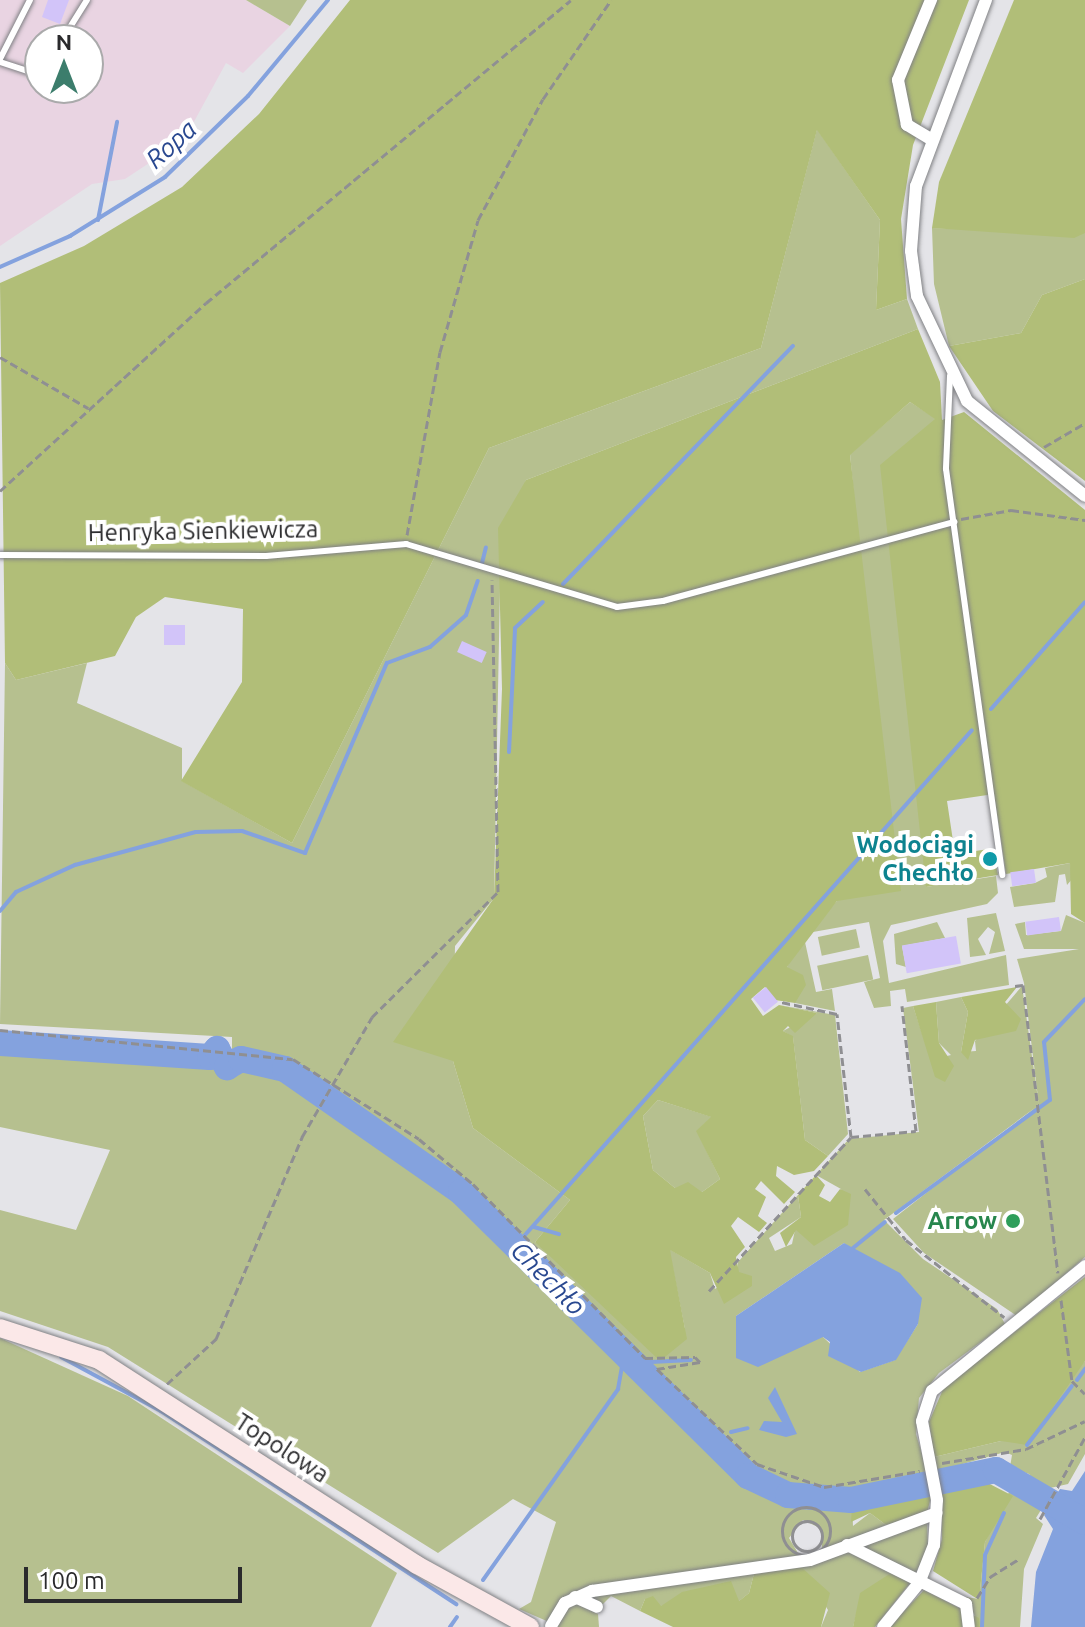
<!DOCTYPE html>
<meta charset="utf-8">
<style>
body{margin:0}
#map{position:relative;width:1085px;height:1627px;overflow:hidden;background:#e4e4e8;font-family:Ubuntu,sans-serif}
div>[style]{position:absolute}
.industrial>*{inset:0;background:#e9d4e2}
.green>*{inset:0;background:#b6c08f;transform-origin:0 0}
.forest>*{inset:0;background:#b1be78}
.water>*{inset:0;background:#84a2de}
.stream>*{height:4px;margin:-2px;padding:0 2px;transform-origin:2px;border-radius:2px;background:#84a2de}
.river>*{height:26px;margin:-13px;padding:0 13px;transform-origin:13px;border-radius:13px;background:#84a2de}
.building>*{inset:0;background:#d2c4f9;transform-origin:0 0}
.path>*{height:3px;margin-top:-1.5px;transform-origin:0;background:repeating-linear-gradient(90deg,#8f8f92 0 8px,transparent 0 12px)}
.path>.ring{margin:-1.5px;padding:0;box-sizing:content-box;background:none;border:3px solid #8f8f92;border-radius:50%}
.roads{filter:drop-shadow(0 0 2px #808184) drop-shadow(0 0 2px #808184)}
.lane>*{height:6px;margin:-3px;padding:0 3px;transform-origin:3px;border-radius:3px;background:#fff}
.street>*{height:12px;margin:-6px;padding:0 6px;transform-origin:6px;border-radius:6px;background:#fff}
.secondary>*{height:18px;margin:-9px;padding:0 9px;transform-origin:9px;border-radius:9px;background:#fbe8e8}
.dots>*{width:22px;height:22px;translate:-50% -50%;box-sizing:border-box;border:4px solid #fff;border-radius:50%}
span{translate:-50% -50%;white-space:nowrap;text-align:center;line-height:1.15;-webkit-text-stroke:8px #fff;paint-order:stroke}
.street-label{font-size:24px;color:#2a2a2c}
.culture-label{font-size:24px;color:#0d838f;font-weight:700}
.right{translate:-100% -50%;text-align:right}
.leisure-label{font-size:24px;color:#27864d;font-weight:700}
.water-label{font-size:26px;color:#294890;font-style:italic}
.north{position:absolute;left:24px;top:24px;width:80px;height:80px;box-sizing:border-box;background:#fff;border:2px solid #aaaaab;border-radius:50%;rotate:0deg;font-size:22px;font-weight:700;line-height:32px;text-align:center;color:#2a2a2c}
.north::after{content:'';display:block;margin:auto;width:28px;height:36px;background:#3c7d6c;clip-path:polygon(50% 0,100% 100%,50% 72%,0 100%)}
.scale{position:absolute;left:24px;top:1567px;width:218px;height:36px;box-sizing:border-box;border:4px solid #2a2a2c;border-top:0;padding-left:10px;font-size:24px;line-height:28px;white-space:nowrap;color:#2a2a2c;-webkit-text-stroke:6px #fff;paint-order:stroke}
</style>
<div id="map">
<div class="industrial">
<i style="clip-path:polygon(evenodd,0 0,246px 0,290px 26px,243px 73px,226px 63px,184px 140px,125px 179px,92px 184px,0 246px,0 0,40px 40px,88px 40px,88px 88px,40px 88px,40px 40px)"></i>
</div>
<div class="green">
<i style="clip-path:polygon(246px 0,307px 0,290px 26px)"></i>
<i style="clip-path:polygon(evenodd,817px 129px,880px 220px,876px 310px,907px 299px,918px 329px,526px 480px,500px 588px,494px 898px,455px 946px,453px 1061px,473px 1128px,570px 1200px,535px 1242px,685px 1329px,669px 1249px,710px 1273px,715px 1289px,738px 1273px,738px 1262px,798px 1195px,801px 1217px,769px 1238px,775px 1251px,792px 1244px,795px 1230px,847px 1212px,841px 1189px,816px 1175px,849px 1139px,919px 1132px,903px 1008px,913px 1006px,931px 1060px,951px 1055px,939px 1043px,936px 1002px,961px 997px,968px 1012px,961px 1052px,976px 1051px,975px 1041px,1022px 986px,1039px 1106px,1024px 983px,1017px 959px,1079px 949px,1024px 949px,1015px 924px,1025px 922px,1026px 935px,1061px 931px,1066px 915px,1085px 923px,1085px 1257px,1017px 1316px,924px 1253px,893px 1219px,1036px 1107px,884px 1220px,923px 1259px,997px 1309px,1005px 1324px,939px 1373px,919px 1398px,916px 1434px,927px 1471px,838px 1498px,778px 1487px,744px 1468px,454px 1180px,289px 1066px,232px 1054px,232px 1037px,0 1024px,5px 663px,16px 680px,87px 663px,77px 703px,182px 748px,182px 781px,292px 843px,489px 448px,761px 348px,817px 129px,844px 1243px,918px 1324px,895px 1360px,860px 1372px,823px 1337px,736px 1316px,844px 1243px)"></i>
<i style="clip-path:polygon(932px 228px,1085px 233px,1085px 279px,1042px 295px,1021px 333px,949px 346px,934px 284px)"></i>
<i style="clip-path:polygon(910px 402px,935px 418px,926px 887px,996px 876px,998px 893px,987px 904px,891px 925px,883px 941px,889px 983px,1006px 955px,1009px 985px,907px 1002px,905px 989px,890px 991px,891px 1006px,874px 1008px,864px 982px,880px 978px,869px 922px,813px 932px,805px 942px,816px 992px,832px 989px,835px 1011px,795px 1003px,787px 967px,799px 943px,837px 901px,861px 569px,850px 454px)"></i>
<i style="clip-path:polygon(1070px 863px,1073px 878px,1067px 885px,1065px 874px,1059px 875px,1055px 902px,1014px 907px,1010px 887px,1035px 883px,1047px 877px,1045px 868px)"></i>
<i style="clip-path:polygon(996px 913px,1005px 951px,989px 954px,995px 932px,988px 927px,978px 939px,986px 955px,970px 957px,967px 918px)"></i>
<i style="clip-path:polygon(937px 922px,945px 938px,902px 946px,906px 967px,896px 964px,894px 934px)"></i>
<i style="left:856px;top:929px;width:19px;height:39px;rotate:78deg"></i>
<i style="left:868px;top:955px;width:25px;height:52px;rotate:78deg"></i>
<i style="clip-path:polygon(779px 1005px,835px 1015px,848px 1134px,828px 1156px,805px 1140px,793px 1037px,783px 1031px,817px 1013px)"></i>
<i style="clip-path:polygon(0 1049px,257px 1065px,285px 1073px,429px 1173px,737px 1473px,779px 1498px,852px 1505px,853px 1526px,870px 1513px,886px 1525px,822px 1552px,822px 1529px,803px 1520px,789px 1538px,801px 1558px,585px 1589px,549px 1622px,519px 1609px,531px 1602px,556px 1522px,513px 1499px,438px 1553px,108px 1347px,0 1311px,0 1210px,76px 1230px,110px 1150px,0 1127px)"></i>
<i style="clip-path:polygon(658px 1100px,712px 1117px,697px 1131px,720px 1179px,702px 1192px,675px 1188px,653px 1170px,643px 1116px)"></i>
<i style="clip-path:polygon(0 1338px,128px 1396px,397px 1573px,371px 1627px,0 1627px)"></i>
<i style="clip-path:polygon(1085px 1361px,1085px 1454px,1068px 1484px,1041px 1490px,1029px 1474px,1010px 1467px,1012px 1455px,1005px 1452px,938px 1471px,934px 1457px,1001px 1441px)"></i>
<i style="clip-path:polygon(1010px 1490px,1044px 1505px,1036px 1518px,1043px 1524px,1024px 1569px,1020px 1627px,980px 1627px,966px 1597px,979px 1599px,985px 1542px)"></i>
<i style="clip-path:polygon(927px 1521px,928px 1547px,914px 1577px,857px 1544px)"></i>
<i style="clip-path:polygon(848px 1551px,891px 1573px,860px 1600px,853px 1627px,821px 1627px,828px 1610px,801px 1567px)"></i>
<i style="clip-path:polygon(756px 1566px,749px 1593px,738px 1602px,660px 1606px,645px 1599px,640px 1611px,611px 1596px,603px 1604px,586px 1596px)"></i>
<i style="clip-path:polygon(572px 1602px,598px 1614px,599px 1627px,556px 1627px)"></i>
</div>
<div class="forest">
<i style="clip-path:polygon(350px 0,969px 0,913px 145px,901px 219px,907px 299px,876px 310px,880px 220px,817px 130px,761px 348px,489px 448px,292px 843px,181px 781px,242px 682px,243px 609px,165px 597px,136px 617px,115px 656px,16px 680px,5px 663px,0 283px,84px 246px,182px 187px,259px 114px)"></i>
<i style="clip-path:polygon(1014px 0,1085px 0,1085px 233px,1074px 238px,932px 228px,939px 182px)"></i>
<i style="clip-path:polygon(1085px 279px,1085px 481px,993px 411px,949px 346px,1021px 333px,1042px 295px)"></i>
<i style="clip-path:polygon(evenodd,918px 329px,940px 382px,942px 420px,964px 412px,1085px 510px,1085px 923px,1071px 914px,1070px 863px,1006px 874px,994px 794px,947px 801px,955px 854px,989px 849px,986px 866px,996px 865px,998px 875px,926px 887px,880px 465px,935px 419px,910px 402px,850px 455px,901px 891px,837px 901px,787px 967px,803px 975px,806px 985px,795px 1003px,775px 1000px,765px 987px,751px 999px,763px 1016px,779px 1005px,817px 1013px,795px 1033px,788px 1026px,783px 1031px,793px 1036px,805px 1140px,828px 1156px,814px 1171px,794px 1175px,777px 1166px,776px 1176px,795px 1192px,784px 1204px,761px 1181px,755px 1189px,766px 1197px,758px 1216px,767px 1223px,759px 1232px,738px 1217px,731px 1226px,745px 1247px,736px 1257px,739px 1272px,752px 1276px,752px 1286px,724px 1304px,710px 1273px,670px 1250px,687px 1339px,660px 1361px,535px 1242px,570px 1200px,473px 1128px,453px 1061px,393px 1042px,494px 898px,502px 689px,498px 528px,526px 480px,918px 329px,658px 1100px,711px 1117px,696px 1131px,720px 1179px,702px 1192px,688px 1182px,675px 1188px,653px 1170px,643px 1116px,658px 1100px)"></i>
<i style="clip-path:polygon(1017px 987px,1005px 1002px,1021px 1019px,1016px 1031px,975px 1040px,968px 1060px,961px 1052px,968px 1012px,961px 997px)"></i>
<i style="clip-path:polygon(936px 1002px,939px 1043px,954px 1066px,945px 1082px,935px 1077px,913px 1006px)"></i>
<i style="clip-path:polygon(816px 1175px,825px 1185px,819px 1196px,830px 1202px,840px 1189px,851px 1194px,848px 1225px,814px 1246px,796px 1230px,786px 1247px,780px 1233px,801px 1217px,798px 1195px)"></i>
<i style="clip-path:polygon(1085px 1277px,1085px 1361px,1027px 1445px,1001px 1441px,934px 1457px,929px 1422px,944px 1387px)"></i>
<i style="clip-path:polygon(982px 1480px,1013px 1496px,985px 1542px,979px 1600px,933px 1571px,942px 1539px,941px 1486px)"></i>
<i style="clip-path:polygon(932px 1493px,927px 1513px,886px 1525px,870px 1513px,851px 1522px,852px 1505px)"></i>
<i style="clip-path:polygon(756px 1566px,801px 1567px,830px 1593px,821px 1627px,673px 1627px,640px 1611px,645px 1599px,653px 1596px,661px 1606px,682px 1592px,731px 1581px,739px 1601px,749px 1593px)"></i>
<i style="clip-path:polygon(891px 1573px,910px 1583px,875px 1627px,853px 1627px,860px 1593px)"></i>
<i style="clip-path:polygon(924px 1590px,979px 1618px,980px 1627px,889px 1627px)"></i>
</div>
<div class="water">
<i style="clip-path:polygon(844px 1243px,900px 1273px,922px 1298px,918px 1324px,896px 1360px,861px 1372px,828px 1356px,830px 1342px,823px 1337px,758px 1367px,736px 1358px,736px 1316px)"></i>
<i style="clip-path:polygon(775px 1387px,797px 1434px,786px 1437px,759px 1430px,764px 1421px,782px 1422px,768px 1398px)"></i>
<i style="clip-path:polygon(1085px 1471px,1085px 1627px,1031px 1627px,1036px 1572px,1053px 1529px,1044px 1515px,1060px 1489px,1072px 1491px)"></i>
</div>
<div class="stream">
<i style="left:98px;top:220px;width:100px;rotate:-79deg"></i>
<i style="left:0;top:267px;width:77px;rotate:-23.9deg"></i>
<i style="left:70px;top:236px;width:112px;rotate:-31.8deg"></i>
<i style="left:165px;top:177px;width:116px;rotate:-44.3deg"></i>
<i style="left:248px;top:96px;width:125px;rotate:-50.2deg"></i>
<i style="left:482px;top:563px;width:16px;rotate:-76deg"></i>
<i style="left:563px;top:584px;width:331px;rotate:-46deg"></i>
<i style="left:991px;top:709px;width:142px;rotate:-48.7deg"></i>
<i style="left:509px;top:752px;width:124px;rotate:-87.2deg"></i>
<i style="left:515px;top:628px;width:38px;rotate:-43deg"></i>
<i style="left:0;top:911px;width:25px;rotate:-50deg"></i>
<i style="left:16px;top:892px;width:65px;rotate:-24.6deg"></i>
<i style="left:75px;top:865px;width:125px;rotate:-15.3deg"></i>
<i style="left:196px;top:832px;width:46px;rotate:-1.2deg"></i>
<i style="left:242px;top:831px;width:67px;rotate:19.2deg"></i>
<i style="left:305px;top:853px;width:207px;rotate:-66.7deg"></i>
<i style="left:387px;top:663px;width:46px;rotate:-20.4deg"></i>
<i style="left:430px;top:647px;width:48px;rotate:-41.6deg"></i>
<i style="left:466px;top:615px;width:36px;rotate:-71deg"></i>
<i style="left:896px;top:1213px;width:191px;rotate:-36.3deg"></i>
<i style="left:1050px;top:1100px;width:58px;rotate:-95.9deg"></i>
<i style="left:1044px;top:1042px;width:59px;rotate:-46.4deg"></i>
<i style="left:534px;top:1227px;width:26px;rotate:16deg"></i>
<i style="left:517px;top:1244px;width:686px;rotate:-48.48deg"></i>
<i style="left:853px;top:1248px;width:41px;rotate:-39.1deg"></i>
<i style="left:61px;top:1357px;width:114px;rotate:28.4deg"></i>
<i style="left:161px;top:1411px;width:353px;rotate:33.2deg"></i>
<i style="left:631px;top:1363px;width:60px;rotate:-2.9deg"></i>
<i style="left:1077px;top:1380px;width:14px;rotate:-54deg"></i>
<i style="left:731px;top:1432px;width:17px;rotate:-13deg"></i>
<i style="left:709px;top:1439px;width:12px;rotate:-20deg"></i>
<i style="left:1027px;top:1445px;width:74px;rotate:-52.7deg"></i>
<i style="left:483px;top:1580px;width:234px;rotate:-54.7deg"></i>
<i style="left:618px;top:1389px;width:34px;rotate:-80deg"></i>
<i style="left:450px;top:1627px;width:12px;rotate:-55deg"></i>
<i style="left:982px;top:1627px;width:72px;rotate:-87.6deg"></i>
<i style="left:985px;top:1555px;width:46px;rotate:-65.7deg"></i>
</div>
<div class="river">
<i style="left:0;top:1043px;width:210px;rotate:3.8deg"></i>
<i style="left:210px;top:1057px;width:11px;rotate:-49deg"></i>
<i style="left:217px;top:1049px;width:21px;rotate:61deg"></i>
<i style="left:227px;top:1067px;width:16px;rotate:-30deg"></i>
<i style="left:241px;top:1059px;width:45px;rotate:12.8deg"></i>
<i style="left:285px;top:1069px;width:215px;rotate:34.9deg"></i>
<i style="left:461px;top:1192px;width:404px;rotate:44.7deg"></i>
<i style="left:748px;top:1476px;width:44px;rotate:25.4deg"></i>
<i style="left:788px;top:1495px;width:63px;rotate:4.5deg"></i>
<i style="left:851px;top:1500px;width:148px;rotate:-11.7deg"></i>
<i style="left:996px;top:1470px;width:103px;rotate:30.3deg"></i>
</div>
<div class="building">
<i style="clip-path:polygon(48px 0,69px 0,60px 24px,42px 17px)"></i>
<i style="left:164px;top:625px;width:21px;height:20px"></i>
<i style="left:462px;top:641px;width:27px;height:12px;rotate:24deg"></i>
<i style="left:1034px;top:869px;width:14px;height:24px;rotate:82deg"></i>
<i style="left:1059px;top:917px;width:14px;height:34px;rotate:82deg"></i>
<i style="left:956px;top:936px;width:28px;height:55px;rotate:80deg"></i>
<i style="left:766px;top:987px;width:19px;height:17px;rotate:51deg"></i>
</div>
<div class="path">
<i style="left:0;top:357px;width:102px;rotate:30.1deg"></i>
<i style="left:1044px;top:447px;width:48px;rotate:-30.3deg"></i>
<i style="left:0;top:491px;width:279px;rotate:-42.4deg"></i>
<i style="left:206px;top:303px;width:474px;rotate:-39.7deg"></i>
<i style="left:961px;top:519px;width:51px;rotate:-10.2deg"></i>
<i style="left:1011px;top:510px;width:75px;rotate:7.7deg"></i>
<i style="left:407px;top:535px;width:186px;rotate:-79.8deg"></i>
<i style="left:440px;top:352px;width:137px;rotate:-73.9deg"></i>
<i style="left:478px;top:220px;width:137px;rotate:-61.8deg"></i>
<i style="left:543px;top:99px;width:120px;rotate:-55.5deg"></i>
<i style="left:1015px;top:986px;width:8px;rotate:-7deg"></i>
<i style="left:1023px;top:985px;width:290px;rotate:83.1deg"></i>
<i style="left:0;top:1030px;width:294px;rotate:5.7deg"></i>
<i style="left:293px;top:1059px;width:149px;rotate:32.4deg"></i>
<i style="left:419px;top:1139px;width:70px;rotate:39.8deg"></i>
<i style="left:473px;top:1184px;width:245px;rotate:45.3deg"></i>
<i style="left:645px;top:1358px;width:50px;rotate:-1.1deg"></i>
<i style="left:695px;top:1357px;width:7px;rotate:45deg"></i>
<i style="left:700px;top:1362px;width:44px;rotate:170.8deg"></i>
<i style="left:657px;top:1369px;width:138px;rotate:43.5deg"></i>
<i style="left:757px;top:1464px;width:71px;rotate:18.9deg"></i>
<i style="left:824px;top:1487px;width:97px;rotate:-9.5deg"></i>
<i style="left:851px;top:1137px;width:65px;rotate:-5.3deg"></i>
<i style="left:916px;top:1131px;width:126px;rotate:-96.4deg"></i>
<i style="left:865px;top:1189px;width:65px;rotate:51.2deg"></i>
<i style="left:906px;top:1240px;width:125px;rotate:38.2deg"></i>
<i style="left:709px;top:1291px;width:209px;rotate:-47.3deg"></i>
<i style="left:851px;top:1137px;width:124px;rotate:-96.5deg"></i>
<i style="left:837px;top:1014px;width:57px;rotate:-167.9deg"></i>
<i style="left:1061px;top:1300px;width:82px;rotate:82.3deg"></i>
<i style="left:1072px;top:1381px;width:18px;rotate:45deg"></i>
<i style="left:167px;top:1384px;width:67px;rotate:-42.6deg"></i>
<i style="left:216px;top:1339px;width:220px;rotate:-66.9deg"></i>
<i style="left:302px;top:1137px;width:139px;rotate:-59.7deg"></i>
<i style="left:372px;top:1017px;width:177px;rotate:-44.8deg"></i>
<i style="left:498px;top:892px;width:312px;rotate:-91.1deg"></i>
<i style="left:942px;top:1463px;width:85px;rotate:-9.5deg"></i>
<i style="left:1026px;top:1449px;width:65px;rotate:-25.4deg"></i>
<i class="ring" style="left:782px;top:1507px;width:45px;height:45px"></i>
<i style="left:1040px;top:1519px;width:94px;rotate:-61.2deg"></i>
<i class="ring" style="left:792px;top:1521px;width:27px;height:27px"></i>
<i style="left:977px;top:1598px;width:25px;rotate:-58deg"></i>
<i style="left:990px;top:1577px;width:34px;rotate:-32deg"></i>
</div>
<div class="roads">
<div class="lane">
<i style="left:62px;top:40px;width:47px;rotate:-58deg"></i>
<i style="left:0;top:59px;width:66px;rotate:-63deg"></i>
<i style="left:0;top:62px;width:35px;rotate:18deg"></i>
<i style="left:33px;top:73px;width:9px;rotate:-41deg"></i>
<i style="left:950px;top:376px;width:93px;rotate:92.5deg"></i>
<i style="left:946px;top:469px;width:410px;rotate:82.1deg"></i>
<i style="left:0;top:555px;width:266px;rotate:0.2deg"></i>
<i style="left:266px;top:556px;width:141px;rotate:-4.9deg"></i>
<i style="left:406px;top:544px;width:220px;rotate:16.6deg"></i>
<i style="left:617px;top:607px;width:46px;rotate:-7.4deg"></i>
<i style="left:663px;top:601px;width:302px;rotate:-15.2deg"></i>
</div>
<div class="street">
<i style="left:986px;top:0;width:199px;rotate:110.6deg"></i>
<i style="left:916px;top:186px;width:65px;rotate:94.4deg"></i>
<i style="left:911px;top:251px;width:45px;rotate:82.4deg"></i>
<i style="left:917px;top:296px;width:116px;rotate:64.5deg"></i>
<i style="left:967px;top:401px;width:151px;rotate:38.8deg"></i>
<i style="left:929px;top:138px;width:26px;rotate:-149deg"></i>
<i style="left:907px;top:125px;width:46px;rotate:-101.3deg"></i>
<i style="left:898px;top:80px;width:87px;rotate:-67.6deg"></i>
<i style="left:847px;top:1545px;width:133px;rotate:26.4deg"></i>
<i style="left:966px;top:1604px;width:23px;rotate:83deg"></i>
<i style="left:575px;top:1597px;width:24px;rotate:24deg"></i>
<i style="left:551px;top:1626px;width:27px;rotate:-59deg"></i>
<i style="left:565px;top:1603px;width:30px;rotate:-24deg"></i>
<i style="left:592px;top:1591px;width:220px;rotate:-8.1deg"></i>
<i style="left:810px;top:1560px;width:135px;rotate:-20.3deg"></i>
<i style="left:883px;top:1627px;width:57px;rotate:-50.7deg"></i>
<i style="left:919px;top:1583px;width:41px;rotate:-68.5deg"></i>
<i style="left:934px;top:1545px;width:45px;rotate:-86.2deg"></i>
<i style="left:937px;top:1500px;width:80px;rotate:-100.8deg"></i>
<i style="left:922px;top:1421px;width:32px;rotate:-72deg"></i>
<i style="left:932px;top:1391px;width:198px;rotate:-39.2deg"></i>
</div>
<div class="secondary">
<i style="left:0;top:1328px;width:104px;rotate:17.9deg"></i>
<i style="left:99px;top:1360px;width:378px;rotate:32.8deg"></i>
<i style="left:417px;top:1565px;width:129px;rotate:28.8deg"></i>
</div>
</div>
<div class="dots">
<i style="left:990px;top:859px;background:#0f9aa8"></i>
<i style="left:1013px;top:1221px;background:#2e9e5b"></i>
</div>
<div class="street-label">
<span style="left:203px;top:531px;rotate:-1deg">Henryka Sienkiewicza</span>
<span style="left:282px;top:1448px;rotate:33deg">Topolowa</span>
</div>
<div class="culture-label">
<span class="right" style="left:974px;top:859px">Wodociągi<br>Chechło</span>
</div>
<div class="leisure-label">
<span class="right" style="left:997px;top:1221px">Arrow</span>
</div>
<div class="water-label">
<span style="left:171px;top:144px;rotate:-42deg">Ropa</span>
<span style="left:548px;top:1278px;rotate:45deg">Chechło</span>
</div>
<div class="north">N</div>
<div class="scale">100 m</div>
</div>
